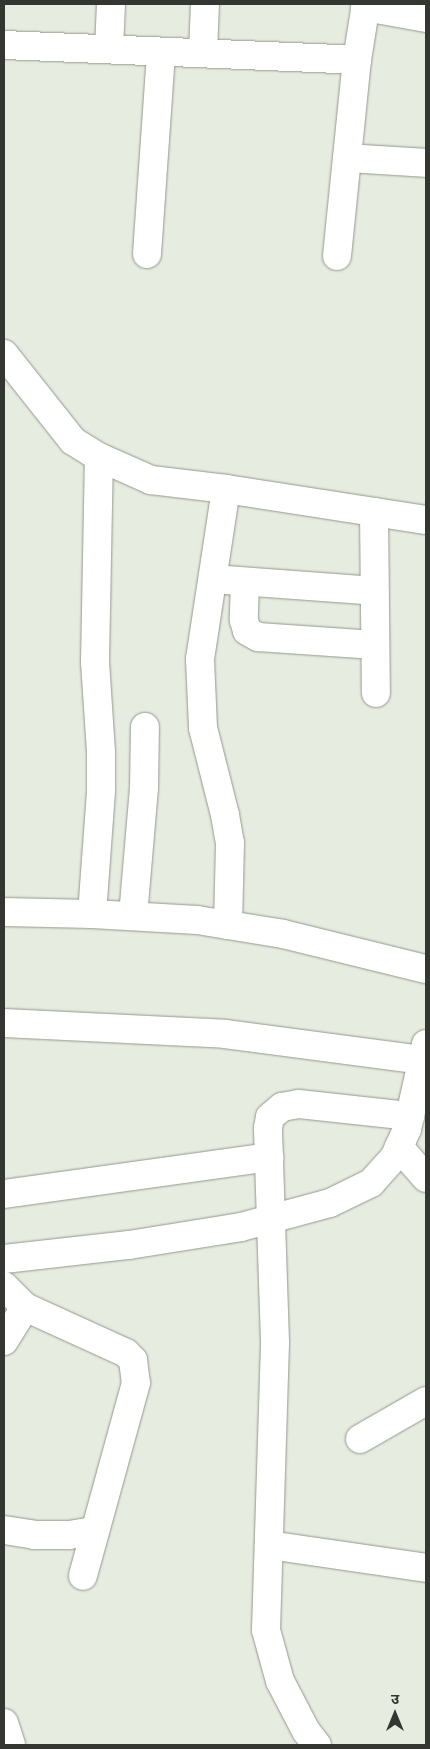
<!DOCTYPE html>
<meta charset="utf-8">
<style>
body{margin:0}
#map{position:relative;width:430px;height:1749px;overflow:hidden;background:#e7ece0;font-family:"DM Sans","Noto Sans Devanagari",sans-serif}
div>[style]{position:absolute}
.roads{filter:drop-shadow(0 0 1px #93988d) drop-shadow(0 0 1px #93988d)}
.minor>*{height:28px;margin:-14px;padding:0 14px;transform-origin:14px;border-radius:14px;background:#fff}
span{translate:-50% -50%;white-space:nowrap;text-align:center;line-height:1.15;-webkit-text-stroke:4px #e7ece0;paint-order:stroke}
.frame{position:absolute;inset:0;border:5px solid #343631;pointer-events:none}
.north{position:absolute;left:370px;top:1689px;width:50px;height:50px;-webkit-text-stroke:4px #e7ece0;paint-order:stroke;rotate:0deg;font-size:14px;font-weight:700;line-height:20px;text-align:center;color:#343631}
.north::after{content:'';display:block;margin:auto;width:18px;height:22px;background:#343631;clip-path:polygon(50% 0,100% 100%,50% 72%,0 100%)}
</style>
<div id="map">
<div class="roads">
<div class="minor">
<i style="left:365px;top:7px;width:62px;rotate:10.2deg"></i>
<i style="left:4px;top:45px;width:353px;rotate:2.4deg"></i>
<i style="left:357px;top:60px;width:57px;rotate:-80.9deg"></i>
<i style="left:109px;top:49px;width:45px;rotate:-87.5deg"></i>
<i style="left:203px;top:53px;width:49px;rotate:-87.7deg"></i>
<i style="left:347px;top:158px;width:79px;rotate:3.6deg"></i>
<i style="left:147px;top:254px;width:202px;rotate:-86deg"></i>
<i style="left:337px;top:256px;width:197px;rotate:-84.2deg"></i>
<i style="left:4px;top:354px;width:111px;rotate:51.6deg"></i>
<i style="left:73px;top:441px;width:31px;rotate:32deg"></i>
<i style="left:99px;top:457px;width:57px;rotate:23.9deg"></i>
<i style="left:151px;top:480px;width:76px;rotate:6.8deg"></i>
<i style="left:226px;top:489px;width:202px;rotate:8.8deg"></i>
<i style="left:226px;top:489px;width:172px;rotate:98.7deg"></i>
<i style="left:200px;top:659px;width:69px;rotate:87.5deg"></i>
<i style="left:203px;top:728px;width:90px;rotate:75.8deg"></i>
<i style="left:225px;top:815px;width:28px;rotate:80deg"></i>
<i style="left:230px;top:843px;width:82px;rotate:91.4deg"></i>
<i style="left:374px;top:512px;width:181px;rotate:89.4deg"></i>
<i style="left:226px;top:580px;width:149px;rotate:4.2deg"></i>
<i style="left:245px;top:582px;width:38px;rotate:92deg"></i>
<i style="left:244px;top:620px;width:11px;rotate:75deg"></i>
<i style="left:247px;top:631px;width:13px;rotate:29deg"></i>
<i style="left:258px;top:637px;width:117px;rotate:3.9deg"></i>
<i style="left:4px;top:912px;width:88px;rotate:1.3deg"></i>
<i style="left:92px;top:914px;width:105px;rotate:3.3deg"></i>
<i style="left:197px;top:920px;width:87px;rotate:9.2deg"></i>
<i style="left:283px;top:934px;width:147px;rotate:13.8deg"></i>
<i style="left:92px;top:914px;width:124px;rotate:-85.8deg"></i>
<i style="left:101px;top:790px;width:38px;rotate:-90deg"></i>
<i style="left:101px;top:752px;width:90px;rotate:-93.8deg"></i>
<i style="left:95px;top:662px;width:205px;rotate:-88.9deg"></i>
<i style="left:133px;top:916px;width:128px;rotate:-85.1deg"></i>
<i style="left:144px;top:788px;width:61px;rotate:-89.1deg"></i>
<i style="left:4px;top:1023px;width:221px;rotate:2.8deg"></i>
<i style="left:225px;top:1034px;width:200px;rotate:7.5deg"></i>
<i style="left:399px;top:1147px;width:41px;rotate:48.9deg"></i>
<i style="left:4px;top:1194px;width:268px;rotate:-7.9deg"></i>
<i style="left:4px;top:1259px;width:126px;rotate:-6.4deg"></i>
<i style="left:129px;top:1245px;width:113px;rotate:-9.1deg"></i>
<i style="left:241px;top:1227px;width:92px;rotate:-15.1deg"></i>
<i style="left:330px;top:1203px;width:46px;rotate:-26deg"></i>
<i style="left:371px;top:1183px;width:36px;rotate:-48deg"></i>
<i style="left:395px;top:1156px;width:30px;rotate:-66deg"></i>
<i style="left:407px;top:1129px;width:87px;rotate:-77.4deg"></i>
<i style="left:4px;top:1286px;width:30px;rotate:45deg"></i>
<i style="left:25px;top:1307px;width:111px;rotate:24.5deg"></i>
<i style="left:126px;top:1353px;width:10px;rotate:45deg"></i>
<i style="left:133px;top:1360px;width:23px;rotate:83deg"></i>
<i style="left:136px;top:1383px;width:200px;rotate:105.4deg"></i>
<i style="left:4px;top:1341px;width:40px;rotate:-58deg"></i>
<i style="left:360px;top:1439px;width:76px;rotate:-29.9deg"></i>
<i style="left:4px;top:1530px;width:30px;rotate:9deg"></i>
<i style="left:34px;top:1535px;width:35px"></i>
<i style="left:69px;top:1535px;width:26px;rotate:-9deg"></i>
<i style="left:269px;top:1545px;width:159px;rotate:8.3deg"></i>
<i style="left:4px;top:1723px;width:23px;rotate:72deg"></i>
<i style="left:317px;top:1745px;width:18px;rotate:-128deg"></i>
<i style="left:306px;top:1731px;width:56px;rotate:-117.5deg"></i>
<i style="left:280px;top:1681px;width:53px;rotate:-105.4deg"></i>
<i style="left:266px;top:1630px;width:288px;rotate:-88.2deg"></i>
<i style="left:275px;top:1342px;width:214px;rotate:-91.9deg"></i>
<i style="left:268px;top:1128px;width:11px;rotate:-80deg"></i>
<i style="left:270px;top:1117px;width:16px;rotate:-40deg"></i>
<i style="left:282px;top:1107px;width:17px;rotate:-10deg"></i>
<i style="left:299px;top:1104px;width:112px;rotate:6.2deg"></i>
</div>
</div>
<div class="frame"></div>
<div class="north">उ</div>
</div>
